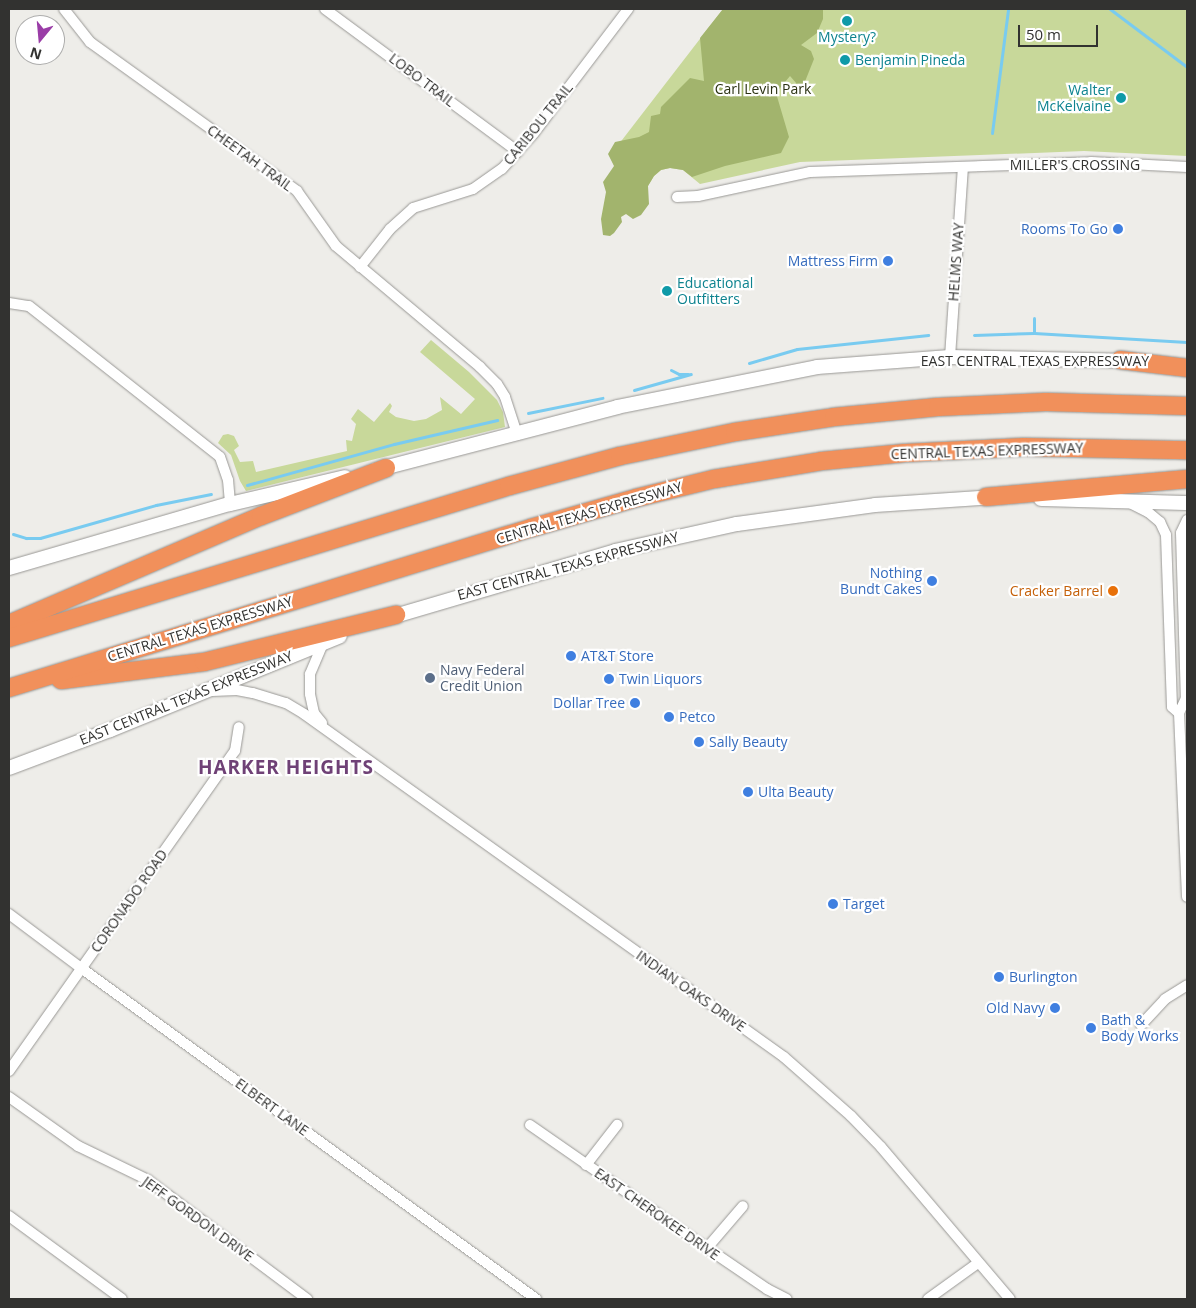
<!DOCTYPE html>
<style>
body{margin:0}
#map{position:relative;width:1196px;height:1308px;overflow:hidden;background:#eeede9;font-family:"Open Sans",sans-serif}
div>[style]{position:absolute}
.green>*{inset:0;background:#c8d89a}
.forest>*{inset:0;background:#a2b46d}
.stream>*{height:3px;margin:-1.5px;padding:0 1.5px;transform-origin:1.5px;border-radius:1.5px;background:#79cbf0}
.roads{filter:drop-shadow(0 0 1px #999895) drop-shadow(0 0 1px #999895)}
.street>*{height:10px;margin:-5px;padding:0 5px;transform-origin:5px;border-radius:5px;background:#fff}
.secondary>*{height:14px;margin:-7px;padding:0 7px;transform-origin:7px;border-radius:7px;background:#fff}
.highway>*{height:18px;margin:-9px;padding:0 9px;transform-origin:9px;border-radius:9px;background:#f1905b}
.dots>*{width:14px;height:14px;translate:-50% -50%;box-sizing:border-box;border:2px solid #fff;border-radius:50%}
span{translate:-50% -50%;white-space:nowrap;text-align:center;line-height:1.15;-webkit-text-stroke:4.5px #fff;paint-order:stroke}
.culture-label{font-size:14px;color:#0d838f}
.left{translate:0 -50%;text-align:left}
.right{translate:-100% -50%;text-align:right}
.street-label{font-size:14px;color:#323230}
.park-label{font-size:14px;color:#2b3213}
.shop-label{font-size:14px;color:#366cbe}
.food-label{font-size:14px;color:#c56008}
.service-label{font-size:14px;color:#4e5e75}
.district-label{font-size:19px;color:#6f4176;font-weight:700;letter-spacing:1px}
.frame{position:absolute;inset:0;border:10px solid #323230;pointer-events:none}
.north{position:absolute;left:15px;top:15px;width:50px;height:50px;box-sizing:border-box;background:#fff;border:1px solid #adadac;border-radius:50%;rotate:197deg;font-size:14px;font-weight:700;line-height:20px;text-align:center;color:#323230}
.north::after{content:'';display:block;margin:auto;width:18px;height:22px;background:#9a3da7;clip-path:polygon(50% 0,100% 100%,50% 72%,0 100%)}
.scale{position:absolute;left:1018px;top:25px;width:80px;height:22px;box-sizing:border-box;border:2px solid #323230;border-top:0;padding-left:6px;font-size:15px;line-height:18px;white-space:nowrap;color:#323230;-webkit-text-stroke:4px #fff;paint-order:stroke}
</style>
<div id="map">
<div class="green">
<i style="clip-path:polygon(723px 9px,1187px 9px,1187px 156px,1084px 151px,800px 162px,700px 184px,683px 170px,670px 168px,661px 170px,654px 176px,648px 186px,647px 200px,612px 153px)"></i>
<i style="clip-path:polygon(431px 340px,469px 372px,497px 400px,503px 412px,505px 427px,246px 491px,240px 481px,231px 455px,218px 443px,223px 435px,228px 434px,234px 436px,239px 446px,234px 450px,240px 462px,253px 461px,256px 472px,347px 451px,346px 440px,352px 441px,356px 424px,351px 419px,358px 409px,374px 422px,390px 403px,392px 406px,389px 412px,396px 417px,414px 421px,426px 419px,442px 410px,440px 397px,461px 414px,475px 399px,420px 352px)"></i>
</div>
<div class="forest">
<i style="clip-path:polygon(723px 9px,823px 9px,823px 19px,817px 33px,801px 45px,811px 51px,814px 59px,804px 84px,797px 84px,790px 76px,776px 93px,789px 137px,781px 153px,725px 166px,692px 177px,683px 170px,670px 168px,661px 170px,654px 176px,648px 186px,649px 204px,641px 215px,633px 219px,626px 214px,621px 217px,622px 222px,614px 233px,610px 236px,603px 235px,601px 219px,606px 192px,603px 182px,614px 166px,608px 154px,615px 142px,639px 137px,649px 132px,651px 116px,660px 114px,661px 107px,690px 78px,704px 81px,700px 38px)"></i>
</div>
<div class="stream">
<i style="left:1110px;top:9px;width:96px;rotate:37deg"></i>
<i style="left:992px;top:133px;width:125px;rotate:-82.6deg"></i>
<i style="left:1034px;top:333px;width:15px;rotate:-90deg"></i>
<i style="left:974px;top:335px;width:60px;rotate:-1.9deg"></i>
<i style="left:1034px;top:333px;width:153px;rotate:3.4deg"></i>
<i style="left:749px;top:363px;width:50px;rotate:-16.3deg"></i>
<i style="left:797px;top:349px;width:132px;rotate:-6.1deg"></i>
<i style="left:671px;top:370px;width:9px;rotate:27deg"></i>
<i style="left:679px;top:374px;width:9px"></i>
<i style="left:634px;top:390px;width:59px;rotate:-15.7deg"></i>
<i style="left:528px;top:413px;width:76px;rotate:-11.5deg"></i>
<i style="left:247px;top:485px;width:153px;rotate:-15.6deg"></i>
<i style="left:394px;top:444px;width:106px;rotate:-13.1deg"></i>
<i style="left:13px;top:534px;width:14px;rotate:17deg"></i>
<i style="left:26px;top:538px;width:14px"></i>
<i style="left:40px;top:538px;width:121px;rotate:-15.9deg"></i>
<i style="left:156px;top:505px;width:56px;rotate:-11.3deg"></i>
</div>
<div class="roads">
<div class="street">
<i style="left:64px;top:9px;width:42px;rotate:51.8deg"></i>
<i style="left:90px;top:42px;width:255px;rotate:35.7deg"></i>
<i style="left:297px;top:191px;width:67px;rotate:54.7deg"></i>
<i style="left:336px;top:246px;width:188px;rotate:40deg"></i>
<i style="left:480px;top:367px;width:24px;rotate:45deg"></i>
<i style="left:497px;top:384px;width:15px;rotate:58deg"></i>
<i style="left:505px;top:397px;width:40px;rotate:72deg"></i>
<i style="left:325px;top:9px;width:240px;rotate:36.5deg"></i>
<i style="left:677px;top:197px;width:21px;rotate:-3deg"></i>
<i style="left:698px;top:196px;width:115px;rotate:-12.1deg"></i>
<i style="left:810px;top:172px;width:281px;rotate:-2deg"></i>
<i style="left:1091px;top:162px;width:96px;rotate:3deg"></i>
<i style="left:360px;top:267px;width:48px;rotate:-51.7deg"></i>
<i style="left:390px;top:229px;width:31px;rotate:-42deg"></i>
<i style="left:413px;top:208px;width:63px;rotate:-17.6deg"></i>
<i style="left:473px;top:189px;width:35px;rotate:-35deg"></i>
<i style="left:502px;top:169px;width:48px;rotate:-48.4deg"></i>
<i style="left:534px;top:133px;width:156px;rotate:-52.8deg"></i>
<i style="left:9px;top:303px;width:20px;rotate:9deg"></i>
<i style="left:29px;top:306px;width:243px;rotate:38.3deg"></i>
<i style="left:220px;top:457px;width:24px;rotate:71deg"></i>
<i style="left:228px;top:480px;width:24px;rotate:85deg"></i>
<i style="left:950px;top:357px;width:190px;rotate:-86.1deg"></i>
<i style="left:1130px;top:503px;width:20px;rotate:27deg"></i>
<i style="left:1148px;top:512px;width:16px;rotate:40deg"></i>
<i style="left:1160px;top:522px;width:14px;rotate:65deg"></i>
<i style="left:1166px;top:535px;width:172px;rotate:88deg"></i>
<i style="left:1172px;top:707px;width:9px;rotate:41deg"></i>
<i style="left:1187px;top:520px;width:14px;rotate:115deg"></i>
<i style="left:1181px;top:533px;width:165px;rotate:88.3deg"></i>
<i style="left:1186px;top:698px;width:17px;rotate:115deg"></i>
<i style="left:1179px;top:713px;width:184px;rotate:87.5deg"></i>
<i style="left:212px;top:691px;width:25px;rotate:-2deg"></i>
<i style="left:237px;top:690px;width:16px;rotate:11deg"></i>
<i style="left:253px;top:693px;width:34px;rotate:17deg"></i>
<i style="left:286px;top:703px;width:21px;rotate:31deg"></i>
<i style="left:304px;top:714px;width:590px;rotate:35.55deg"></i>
<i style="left:784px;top:1057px;width:89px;rotate:41.4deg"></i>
<i style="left:851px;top:1116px;width:43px;rotate:45.9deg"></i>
<i style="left:881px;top:1147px;width:199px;rotate:49.7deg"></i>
<i style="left:322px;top:723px;width:13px;rotate:-129deg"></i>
<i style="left:314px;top:713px;width:19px;rotate:-102deg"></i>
<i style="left:310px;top:694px;width:20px;rotate:-90deg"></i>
<i style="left:310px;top:674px;width:36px;rotate:-67deg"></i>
<i style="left:9px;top:914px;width:90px;rotate:36.9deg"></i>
<i style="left:81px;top:968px;width:563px;rotate:36.03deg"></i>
<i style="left:1141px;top:1025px;width:35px;rotate:-47deg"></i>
<i style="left:1165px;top:999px;width:26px;rotate:-32deg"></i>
<i style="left:9px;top:1071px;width:392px;rotate:-54.8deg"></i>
<i style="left:235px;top:751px;width:24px;rotate:-81deg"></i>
<i style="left:9px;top:1097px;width:85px;rotate:35.4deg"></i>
<i style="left:78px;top:1146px;width:78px;rotate:25.9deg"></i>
<i style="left:148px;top:1180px;width:199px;rotate:36.8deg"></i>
<i style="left:530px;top:1125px;width:216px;rotate:34.8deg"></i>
<i style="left:707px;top:1248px;width:73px;rotate:34.3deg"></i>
<i style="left:767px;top:1289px;width:22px;rotate:27deg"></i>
<i style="left:586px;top:1165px;width:51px;rotate:-52.2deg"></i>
<i style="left:9px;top:1216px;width:140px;rotate:36.3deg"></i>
<i style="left:707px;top:1248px;width:55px;rotate:-49.4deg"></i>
<i style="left:928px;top:1299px;width:62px;rotate:-35.8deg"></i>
</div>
<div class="secondary">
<i style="left:376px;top:470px;width:249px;rotate:-14.6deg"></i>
<i style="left:617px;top:407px;width:204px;rotate:-11.3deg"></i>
<i style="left:817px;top:367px;width:133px;rotate:-4.3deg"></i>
<i style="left:950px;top:357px;width:179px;rotate:1.3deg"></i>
<i style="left:1041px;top:499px;width:146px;rotate:1.6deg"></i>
<i style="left:9px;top:568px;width:230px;rotate:-16.2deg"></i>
<i style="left:230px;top:504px;width:118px;rotate:-13.2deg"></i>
<i style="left:388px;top:618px;width:237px;rotate:-16.4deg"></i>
<i style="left:615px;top:551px;width:125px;rotate:-12.5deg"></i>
<i style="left:737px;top:524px;width:139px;rotate:-7.8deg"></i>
<i style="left:875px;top:505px;width:120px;rotate:-3.8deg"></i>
<i style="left:9px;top:768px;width:108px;rotate:-20.6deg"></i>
<i style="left:110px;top:730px;width:248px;rotate:-22.2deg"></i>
</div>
<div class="highway">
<i style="left:1120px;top:360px;width:67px;rotate:6.8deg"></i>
<i style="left:986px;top:497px;width:202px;rotate:-5.1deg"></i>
<i style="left:9px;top:624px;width:274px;rotate:-23.2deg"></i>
<i style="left:261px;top:516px;width:134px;rotate:-21deg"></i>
<i style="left:9px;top:638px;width:523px;rotate:-16.91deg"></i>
<i style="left:509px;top:486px;width:115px;rotate:-15.1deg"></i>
<i style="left:620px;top:456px;width:117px;rotate:-11.8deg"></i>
<i style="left:735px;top:432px;width:100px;rotate:-8.6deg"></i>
<i style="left:834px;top:417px;width:104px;rotate:-5.5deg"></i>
<i style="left:938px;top:407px;width:108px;rotate:-2.7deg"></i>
<i style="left:1046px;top:402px;width:141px;rotate:1.6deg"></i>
<i style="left:61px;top:680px;width:144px;rotate:-7.2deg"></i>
<i style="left:204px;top:662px;width:198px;rotate:-13.8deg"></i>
<i style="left:9px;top:688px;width:546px;rotate:-17.04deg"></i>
<i style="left:531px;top:528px;width:109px;rotate:-15.9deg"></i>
<i style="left:636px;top:498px;width:80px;rotate:-13.7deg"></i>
<i style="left:714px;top:479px;width:109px;rotate:-9.5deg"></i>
<i style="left:822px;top:461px;width:83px;rotate:-5.5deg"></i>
<i style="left:905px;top:453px;width:119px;rotate:-2.9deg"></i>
<i style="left:1024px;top:447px;width:163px;rotate:1.1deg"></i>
</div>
</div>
<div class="dots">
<i style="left:847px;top:21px;background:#0f9aa8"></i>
<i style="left:845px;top:60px;background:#0f9aa8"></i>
<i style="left:1121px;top:98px;background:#0f9aa8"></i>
<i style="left:1118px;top:229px;background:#3f7fe0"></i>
<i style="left:888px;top:261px;background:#3f7fe0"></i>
<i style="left:667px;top:291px;background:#0f9aa8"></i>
<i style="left:932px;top:581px;background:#3f7fe0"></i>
<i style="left:1113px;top:591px;background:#e8710a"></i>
<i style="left:571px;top:656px;background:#3f7fe0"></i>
<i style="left:430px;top:678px;background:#5c6f8a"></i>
<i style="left:609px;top:679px;background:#3f7fe0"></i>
<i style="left:635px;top:703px;background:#3f7fe0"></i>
<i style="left:669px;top:717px;background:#3f7fe0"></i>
<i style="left:699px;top:742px;background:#3f7fe0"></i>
<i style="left:748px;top:792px;background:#3f7fe0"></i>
<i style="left:833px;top:904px;background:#3f7fe0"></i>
<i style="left:999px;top:977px;background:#3f7fe0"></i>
<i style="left:1055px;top:1008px;background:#3f7fe0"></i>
<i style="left:1091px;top:1028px;background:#3f7fe0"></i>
</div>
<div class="culture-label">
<span style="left:847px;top:37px">Mystery?</span>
<span class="left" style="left:855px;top:60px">Benjamin Pineda</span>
<span class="right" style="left:1111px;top:98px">Walter<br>McKelvaine</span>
<span class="left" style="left:677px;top:291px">Educational<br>Outfitters</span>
</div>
<div class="street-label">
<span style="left:422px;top:80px;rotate:37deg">LOBO TRAIL</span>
<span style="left:538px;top:124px;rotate:-51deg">CARIBOU TRAIL</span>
<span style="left:250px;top:158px;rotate:36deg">CHEETAH TRAIL</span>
<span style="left:1075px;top:165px">MILLER'S CROSSING</span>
<span style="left:956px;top:262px;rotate:-86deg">HELMS WAY</span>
<span style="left:1035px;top:361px">EAST CENTRAL TEXAS EXPRESSWAY</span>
<span style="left:987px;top:451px;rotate:-2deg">CENTRAL TEXAS EXPRESSWAY</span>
<span style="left:589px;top:513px;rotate:-16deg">CENTRAL TEXAS EXPRESSWAY</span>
<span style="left:568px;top:566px;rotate:-15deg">EAST CENTRAL TEXAS EXPRESSWAY</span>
<span style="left:200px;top:629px;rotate:-17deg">CENTRAL TEXAS EXPRESSWAY</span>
<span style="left:186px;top:698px;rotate:-22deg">EAST CENTRAL TEXAS EXPRESSWAY</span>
<span style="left:129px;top:901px;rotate:-55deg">CORONADO ROAD</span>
<span style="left:691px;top:991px;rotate:35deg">INDIAN OAKS DRIVE</span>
<span style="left:272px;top:1107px;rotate:36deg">ELBERT LANE</span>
<span style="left:657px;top:1214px;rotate:35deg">EAST CHEROKEE DRIVE</span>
<span style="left:198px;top:1219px;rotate:36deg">JEFF GORDON DRIVE</span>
</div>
<div class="park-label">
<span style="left:763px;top:89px">Carl Levin Park</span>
</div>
<div class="shop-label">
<span class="right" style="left:1108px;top:229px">Rooms To Go</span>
<span class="right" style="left:878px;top:261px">Mattress Firm</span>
<span class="right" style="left:922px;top:581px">Nothing<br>Bundt Cakes</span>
<span class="left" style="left:581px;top:656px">AT&amp;T Store</span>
<span class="left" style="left:619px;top:679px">Twin Liquors</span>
<span class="right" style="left:625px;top:703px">Dollar Tree</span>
<span class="left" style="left:679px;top:717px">Petco</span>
<span class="left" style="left:709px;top:742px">Sally Beauty</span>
<span class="left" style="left:758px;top:792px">Ulta Beauty</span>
<span class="left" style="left:843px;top:904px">Target</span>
<span class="left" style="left:1009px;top:977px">Burlington</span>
<span class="right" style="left:1045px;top:1008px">Old Navy</span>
<span class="left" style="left:1101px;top:1028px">Bath &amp;<br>Body Works</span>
</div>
<div class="food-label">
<span class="right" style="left:1103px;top:591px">Cracker Barrel</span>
</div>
<div class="service-label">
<span class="left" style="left:440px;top:678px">Navy Federal<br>Credit Union</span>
</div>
<div class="district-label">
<span style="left:286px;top:768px">HARKER HEIGHTS</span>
</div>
<div class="frame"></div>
<div class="north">N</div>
<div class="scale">50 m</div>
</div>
